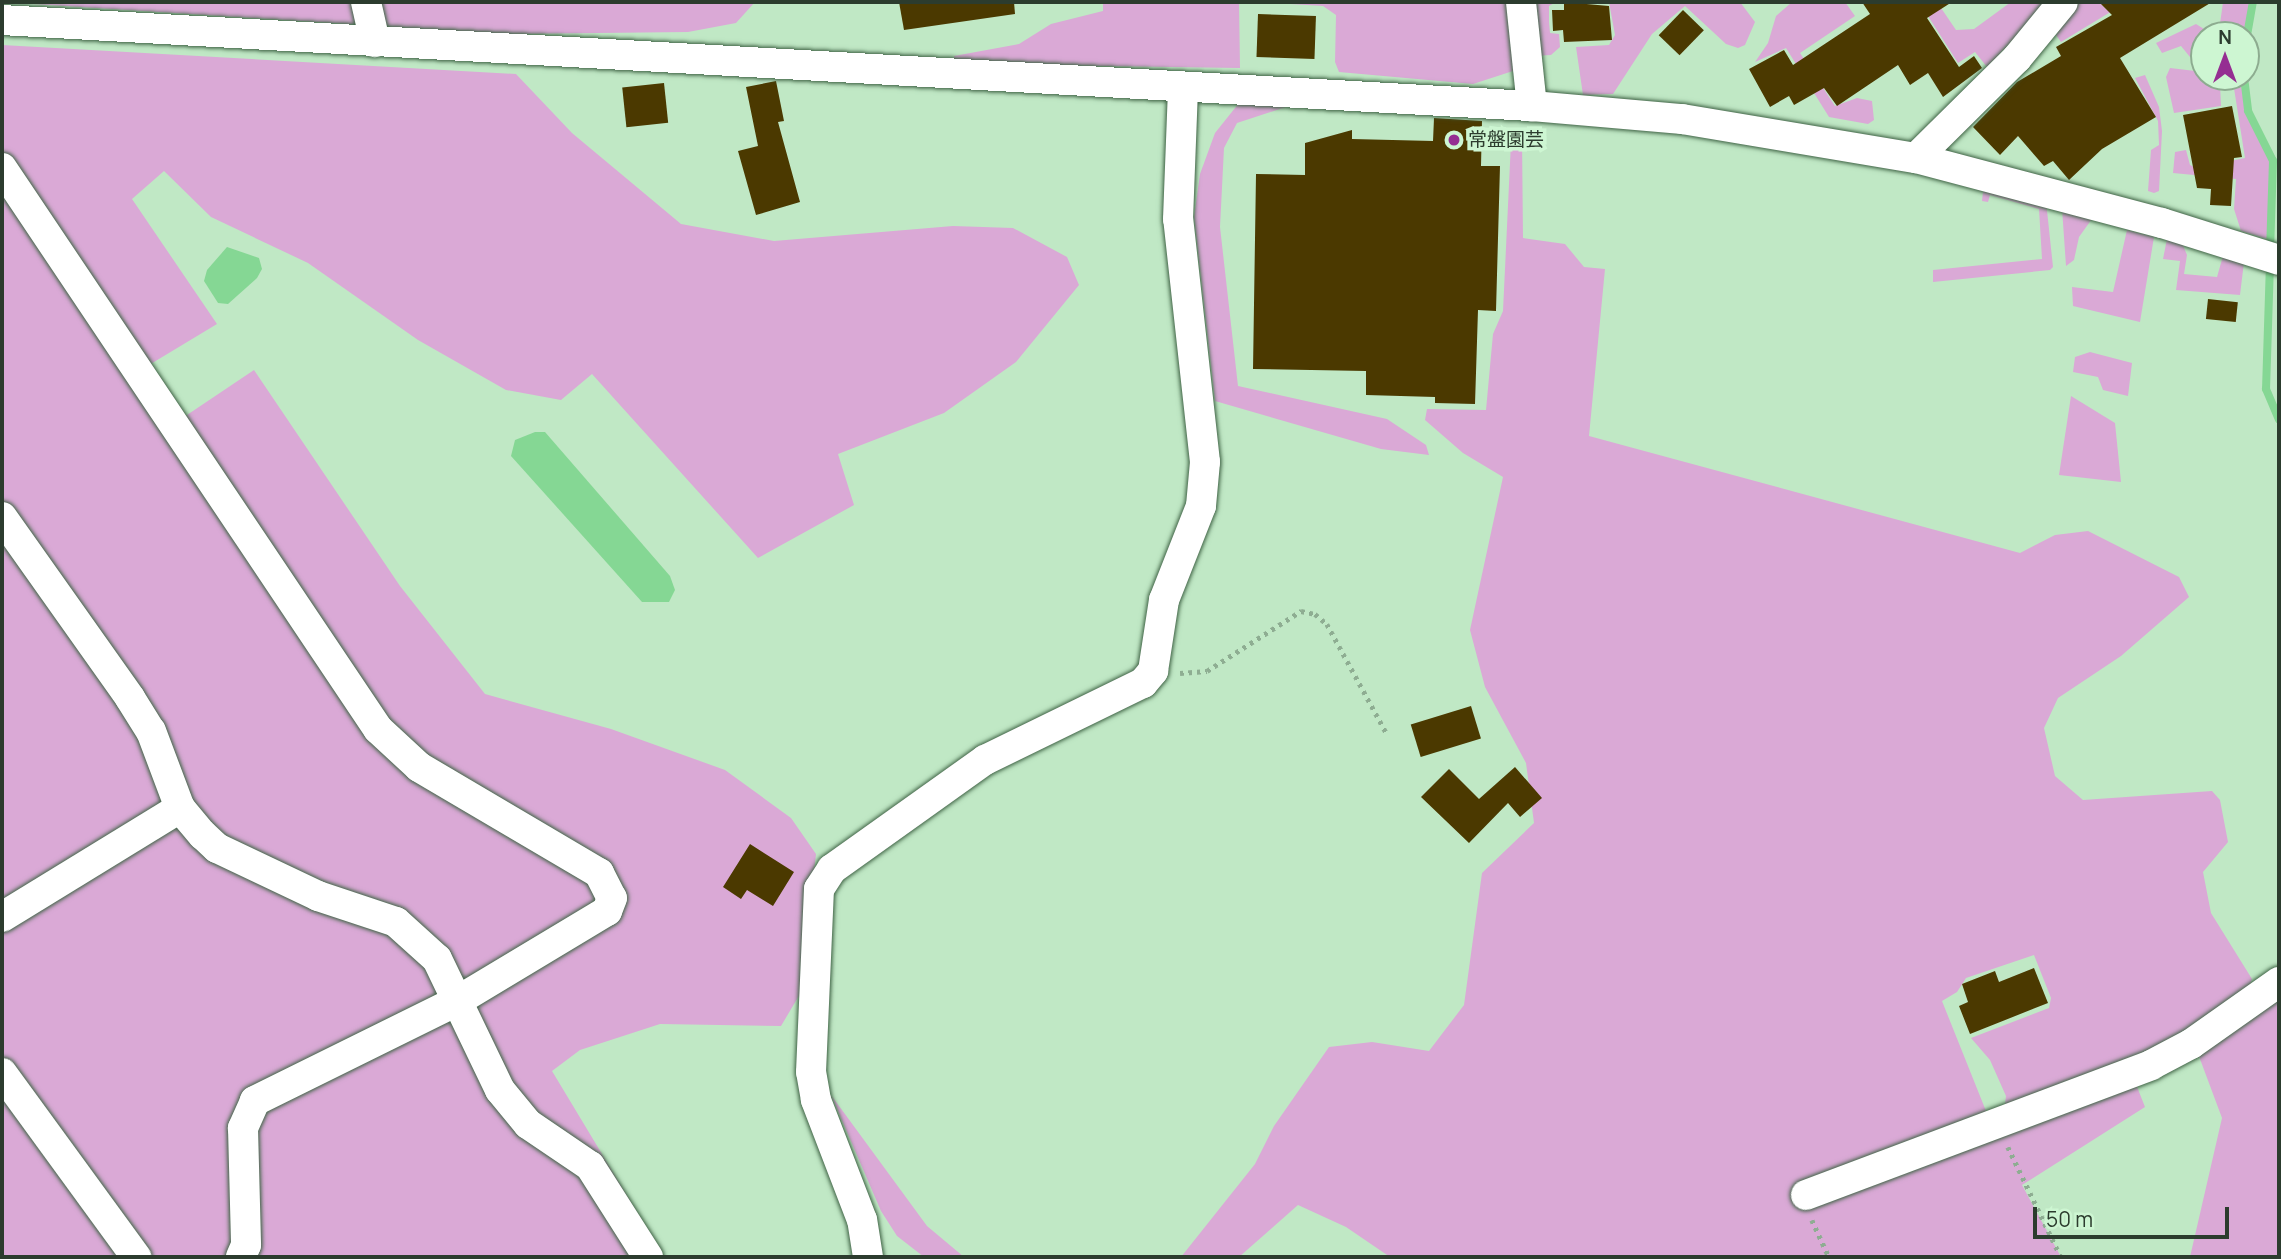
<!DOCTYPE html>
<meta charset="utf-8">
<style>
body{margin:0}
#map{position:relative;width:2281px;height:1259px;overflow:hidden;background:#c0e8c5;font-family:Manrope,"Noto Sans JP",sans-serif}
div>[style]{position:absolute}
.green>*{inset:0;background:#daa9d6}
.water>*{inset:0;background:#85d794}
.stream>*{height:8px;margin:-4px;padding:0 4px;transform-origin:4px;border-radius:4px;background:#85d794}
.building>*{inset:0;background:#4b3900;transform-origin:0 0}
.path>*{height:4.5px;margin-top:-2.25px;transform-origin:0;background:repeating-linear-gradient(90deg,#8ead92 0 3.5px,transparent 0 8.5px)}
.roads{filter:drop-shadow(0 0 2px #3f6345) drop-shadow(0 0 2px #3f6345)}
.minor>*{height:30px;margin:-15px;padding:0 15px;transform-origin:15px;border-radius:15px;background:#fff}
.dots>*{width:19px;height:19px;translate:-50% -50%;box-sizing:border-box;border:4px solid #cdf6d2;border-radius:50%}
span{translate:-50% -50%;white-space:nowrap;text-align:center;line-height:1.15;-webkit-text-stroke:7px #cdf6d2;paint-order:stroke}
.poi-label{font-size:19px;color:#2c3c2e}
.left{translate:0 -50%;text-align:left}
.frame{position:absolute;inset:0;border:4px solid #2c3c2e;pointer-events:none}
.north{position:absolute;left:2190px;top:21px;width:70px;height:70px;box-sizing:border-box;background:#cdf6d2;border:2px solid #8dac90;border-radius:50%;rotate:0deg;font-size:19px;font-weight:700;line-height:28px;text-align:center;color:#2c3c2e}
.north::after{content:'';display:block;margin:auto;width:24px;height:32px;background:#952e92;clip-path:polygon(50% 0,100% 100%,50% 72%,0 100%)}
.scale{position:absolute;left:2033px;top:1207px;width:196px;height:32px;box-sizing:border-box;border:4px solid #2c3c2e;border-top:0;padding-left:9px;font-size:21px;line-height:24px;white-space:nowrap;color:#2c3c2e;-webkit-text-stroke:5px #cdf6d2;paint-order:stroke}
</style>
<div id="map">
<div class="green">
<i style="clip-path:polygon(2px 2px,755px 2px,736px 23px,688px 32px,504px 34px)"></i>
<i style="clip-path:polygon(1103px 2px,1239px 2px,1240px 68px,955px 64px,954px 56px,1019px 44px,1051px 24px,1103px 11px)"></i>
<i style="clip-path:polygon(1259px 2px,1514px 2px,1519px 53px,1513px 71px,1473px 84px,1339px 72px,1335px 62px,1336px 15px,1323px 6px)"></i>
<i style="clip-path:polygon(1527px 2px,1556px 2px,1549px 6px,1549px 22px,1550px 33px,1559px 34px,1560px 47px,1551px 55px,1533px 56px)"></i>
<i style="clip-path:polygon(1609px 2px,1740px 2px,1755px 22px,1745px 45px,1738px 48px,1726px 44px,1685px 6px,1652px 34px,1613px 94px,1583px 95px,1576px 47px,1609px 45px,1615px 35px)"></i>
<i style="clip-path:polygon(1792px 2px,1845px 2px,1855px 16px,1800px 53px,1835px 106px,1857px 98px,1872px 101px,1874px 120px,1868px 124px,1829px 117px,1786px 48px,1755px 62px,1768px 43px,1776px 16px)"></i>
<i style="clip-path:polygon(1919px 2px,1937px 2px,1956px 30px,1974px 29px,2011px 2px,2048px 2px,1987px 67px,1975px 52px,1958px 63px)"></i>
<i style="clip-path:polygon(2078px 2px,2099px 2px,2107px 10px,2117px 2px,2139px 2px,2122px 5px,2061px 42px,2056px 35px)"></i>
<i style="clip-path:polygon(2223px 2px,2251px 2px,2243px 35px,2204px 35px,2204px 58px,2190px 57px,2181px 46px,2162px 53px,2156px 43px,2196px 24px,2212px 34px,2219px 31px)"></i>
<i style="clip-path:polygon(2px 45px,516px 74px,572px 133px,681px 224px,774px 241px,953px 226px,1013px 228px,1067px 257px,1079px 285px,1016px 362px,944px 413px,838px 454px,854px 505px,758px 558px,592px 374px,561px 400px,506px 390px,418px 340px,308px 263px,211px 217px,164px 171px,132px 199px,217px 324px,149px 365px,184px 417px,254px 370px,400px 586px,485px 694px,611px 729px,725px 770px,791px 818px,816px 854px,800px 994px,781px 1026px,660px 1024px,580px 1050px,552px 1071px,664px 1257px,2px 1257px)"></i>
<i style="clip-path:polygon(2170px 68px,2204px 72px,2204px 77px,2240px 77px,2245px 111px,2270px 162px,2267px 239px,2241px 231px,2234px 209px,2236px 179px,2173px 173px,2175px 152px,2186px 150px,2190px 165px,2196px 168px,2245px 158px,2233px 82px,2220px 84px,2221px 106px,2174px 113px,2166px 77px)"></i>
<i style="clip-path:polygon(2145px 75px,2159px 107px,2162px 131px,2159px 191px,2154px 193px,2148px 191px,2151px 150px,2159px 145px,2158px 121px,2135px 78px)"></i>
<i style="clip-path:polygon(1239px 103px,1289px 106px,1237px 123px,1224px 148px,1220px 227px,1238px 386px,1387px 419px,1426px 445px,1429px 455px,1381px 449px,1215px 401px,1194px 217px,1200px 174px,1215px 133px)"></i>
<i style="clip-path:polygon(evenodd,1522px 137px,1523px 238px,1565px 244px,1584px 267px,1605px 269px,1589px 436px,2020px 553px,2055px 535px,2088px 531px,2179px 577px,2189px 597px,2121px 656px,2058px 698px,2044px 728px,2055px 776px,2083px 800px,2212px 791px,2220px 800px,2228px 842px,2203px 872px,2211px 913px,2252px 979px,2249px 989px,2130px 1069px,2145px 1107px,2022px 1185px,2061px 1257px,1390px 1257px,1346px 1227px,1298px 1205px,1239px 1257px,1181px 1257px,1255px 1164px,1274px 1126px,1329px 1047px,1372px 1042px,1429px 1051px,1464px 1005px,1482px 873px,1534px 823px,1526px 763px,1485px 687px,1470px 630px,1503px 477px,1463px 453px,1425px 420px,1427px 409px,1486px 410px,1493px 334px,1503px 311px,1511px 142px,1522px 137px,2034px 955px,2051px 998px,2049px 1008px,1971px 1038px,1990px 1060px,2006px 1096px,2004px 1113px,1990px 1121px,1942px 1001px,1957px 992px,1966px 978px,2034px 955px)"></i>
<i style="clip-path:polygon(1984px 183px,2046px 201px,2053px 267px,2050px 270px,1933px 282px,1933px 270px,2042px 259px,2039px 209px,1990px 195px,1988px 202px,1982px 201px)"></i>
<i style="clip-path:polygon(2062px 208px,2094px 216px,2079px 237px,2074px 260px,2066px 266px)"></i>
<i style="clip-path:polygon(2127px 230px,2154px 237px,2140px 322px,2073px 306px,2072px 287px,2113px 292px)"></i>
<i style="clip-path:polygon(2167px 239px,2182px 243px,2187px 255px,2184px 274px,2217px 277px,2223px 256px,2244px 262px,2240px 295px,2176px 290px,2180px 261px,2163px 259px)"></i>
<i style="clip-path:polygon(2090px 352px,2132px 363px,2128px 396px,2103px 390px,2098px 377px,2073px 372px,2075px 357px)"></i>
<i style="clip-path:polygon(2071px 396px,2115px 423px,2121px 482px,2059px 475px)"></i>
<i style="clip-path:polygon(2279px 994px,2279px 1257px,2190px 1257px,2222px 1118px,2197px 1051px)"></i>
<i style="clip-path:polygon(831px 1095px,927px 1226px,964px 1257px,924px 1257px,897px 1236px,881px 1211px)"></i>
</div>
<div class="water">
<i style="clip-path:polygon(227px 247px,259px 258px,262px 269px,257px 278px,228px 304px,218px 303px,204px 281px,207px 270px)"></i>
<i style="clip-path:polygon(535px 432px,545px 432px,670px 576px,675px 590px,669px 602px,642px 602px,511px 456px,515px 440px)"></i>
</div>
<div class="stream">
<i style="left:2246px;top:41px;width:40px;rotate:-80deg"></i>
<i style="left:2244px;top:77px;width:34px;rotate:83deg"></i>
<i style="left:2248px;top:111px;width:56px;rotate:63.4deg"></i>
<i style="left:2273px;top:161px;width:89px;rotate:91.9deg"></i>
<i style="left:2270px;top:263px;width:126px;rotate:91.8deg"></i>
<i style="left:2266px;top:389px;width:33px;rotate:67deg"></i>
</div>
<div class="building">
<i style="clip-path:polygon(899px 2px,1014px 2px,1015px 14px,904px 30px)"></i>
<i style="clip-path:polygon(1564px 2px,1609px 6px,1612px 40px,1564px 42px,1563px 30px,1553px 31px,1552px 10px,1564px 10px)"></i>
<i style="clip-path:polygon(1862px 2px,1952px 2px,1927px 18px,1959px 67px,1974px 56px,1982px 68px,1943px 97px,1928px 73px,1910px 85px,1898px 65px,1837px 106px,1824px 88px,1794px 105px,1789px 96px,1770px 107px,1749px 69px,1784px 50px,1793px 65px,1870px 14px)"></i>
<i style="clip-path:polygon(2099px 2px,2212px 2px,2120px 58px,2156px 117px,2102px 149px,2069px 180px,2053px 161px,2044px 166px,2018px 136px,2000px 155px,1973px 127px,2017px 82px,2061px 56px,2056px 47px,2112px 15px)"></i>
<i style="left:1683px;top:10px;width:29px;height:35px;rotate:44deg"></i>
<i style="left:1258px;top:14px;width:58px;height:43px;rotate:2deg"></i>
<i style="clip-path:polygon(776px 81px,784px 121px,778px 122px,800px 202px,756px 215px,738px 151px,758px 146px,746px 87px)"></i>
<i style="left:664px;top:83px;width:40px;height:42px;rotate:84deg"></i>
<i style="clip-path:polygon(2232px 106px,2242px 157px,2234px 158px,2231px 206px,2210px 205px,2211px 189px,2197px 188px,2183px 115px)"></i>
<i style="clip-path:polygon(1434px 118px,1482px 121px,1481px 166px,1500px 166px,1496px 311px,1478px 310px,1475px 404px,1435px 403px,1435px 397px,1366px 395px,1366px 371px,1253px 369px,1256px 174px,1305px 175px,1305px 143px,1352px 130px,1352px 139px,1433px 141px)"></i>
<i style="left:2208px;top:299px;width:30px;height:20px;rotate:6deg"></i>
<i style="left:1471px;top:706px;width:34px;height:63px;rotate:73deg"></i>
<i style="clip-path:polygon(1515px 767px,1542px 798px,1520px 817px,1508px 803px,1469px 843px,1421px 797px,1449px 769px,1479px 799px)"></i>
<i style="clip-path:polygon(750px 844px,794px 872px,773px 906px,747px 890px,741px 899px,723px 887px)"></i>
<i style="clip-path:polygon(2034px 968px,2048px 1003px,1970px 1034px,1959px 1006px,1968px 1002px,1962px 984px,1995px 971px,1999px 982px)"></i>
</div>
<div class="path">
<i style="left:1180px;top:673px;width:27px;rotate:-4deg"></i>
<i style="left:1207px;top:671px;width:112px;rotate:-32.6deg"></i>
<i style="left:1301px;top:611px;width:14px;rotate:12deg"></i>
<i style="left:1315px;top:614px;width:16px;rotate:40deg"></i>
<i style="left:1327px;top:624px;width:125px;rotate:61.4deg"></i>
<i style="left:2008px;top:1147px;width:122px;rotate:64.3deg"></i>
<i style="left:1812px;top:1220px;width:41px;rotate:65.3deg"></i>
</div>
<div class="roads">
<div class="minor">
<i style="left:366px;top:2px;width:41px;rotate:77.3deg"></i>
<i style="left:1521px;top:2px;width:105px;rotate:84deg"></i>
<i style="left:2px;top:20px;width:1532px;rotate:3.22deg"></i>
<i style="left:1532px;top:106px;width:151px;rotate:5deg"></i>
<i style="left:1682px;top:119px;width:237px;rotate:9.5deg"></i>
<i style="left:1916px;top:158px;width:254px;rotate:14.8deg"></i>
<i style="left:2162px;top:223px;width:123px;rotate:17.5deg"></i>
<i style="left:1916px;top:158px;width:142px;rotate:-44.7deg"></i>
<i style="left:2017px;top:58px;width:72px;rotate:-50.6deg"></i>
<i style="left:2px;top:168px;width:675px;rotate:56.17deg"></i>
<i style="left:378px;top:729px;width:56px;rotate:42.8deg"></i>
<i style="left:419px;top:767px;width:209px;rotate:30.5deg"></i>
<i style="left:599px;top:873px;width:28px;rotate:63deg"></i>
<i style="left:612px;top:898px;width:14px;rotate:111deg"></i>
<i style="left:607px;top:911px;width:173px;rotate:149deg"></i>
<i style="left:459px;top:1000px;width:228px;rotate:153.7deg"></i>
<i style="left:255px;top:1101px;width:30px;rotate:114deg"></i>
<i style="left:243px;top:1128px;width:117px;rotate:88.5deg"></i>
<i style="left:246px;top:1245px;width:13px;rotate:113deg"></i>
<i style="left:2px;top:517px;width:222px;rotate:54.7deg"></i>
<i style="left:130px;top:698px;width:39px;rotate:58deg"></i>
<i style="left:151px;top:731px;width:82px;rotate:69.4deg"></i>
<i style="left:180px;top:808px;width:35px;rotate:50deg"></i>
<i style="left:203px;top:835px;width:19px;rotate:43deg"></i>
<i style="left:217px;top:848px;width:112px;rotate:25.4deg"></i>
<i style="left:318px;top:896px;width:82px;rotate:18.4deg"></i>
<i style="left:396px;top:922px;width:55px;rotate:42.1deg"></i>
<i style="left:437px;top:959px;width:145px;rotate:64.3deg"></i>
<i style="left:500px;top:1090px;width:44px;rotate:50.5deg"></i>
<i style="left:528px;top:1124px;width:75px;rotate:34.1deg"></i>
<i style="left:590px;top:1166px;width:108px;rotate:57.5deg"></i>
<i style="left:2px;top:917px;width:209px;rotate:-31.5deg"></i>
<i style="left:2px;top:1073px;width:228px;rotate:53.9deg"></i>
<i style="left:1806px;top:1195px;width:369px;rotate:-20.6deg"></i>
<i style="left:2151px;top:1065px;width:45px;rotate:-27.7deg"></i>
<i style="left:2191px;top:1044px;width:108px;rotate:-35.2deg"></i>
<i style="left:868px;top:1257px;width:37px;rotate:-99deg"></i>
<i style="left:862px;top:1220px;width:129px;rotate:-111deg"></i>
<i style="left:816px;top:1100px;width:28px;rotate:-100deg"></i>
<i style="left:811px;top:1072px;width:183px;rotate:-87.5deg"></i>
<i style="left:819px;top:889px;width:24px;rotate:-57deg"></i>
<i style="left:832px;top:869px;width:188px;rotate:-35.5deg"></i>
<i style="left:985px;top:760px;width:176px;rotate:-26deg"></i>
<i style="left:1143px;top:683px;width:16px;rotate:-50deg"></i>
<i style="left:1153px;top:671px;width:72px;rotate:-81.2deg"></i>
<i style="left:1164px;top:600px;width:101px;rotate:-68.5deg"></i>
<i style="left:1201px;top:506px;width:44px;rotate:-84.8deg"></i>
<i style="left:1205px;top:462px;width:244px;rotate:-96.3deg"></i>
<i style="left:1178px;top:219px;width:131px;rotate:-87.8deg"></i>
</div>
</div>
<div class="dots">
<i style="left:1454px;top:140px;background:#952e92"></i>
</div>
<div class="poi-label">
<span class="left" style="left:1468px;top:140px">常盤園芸</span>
</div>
<div class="frame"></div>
<div class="north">N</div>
<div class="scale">50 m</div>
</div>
